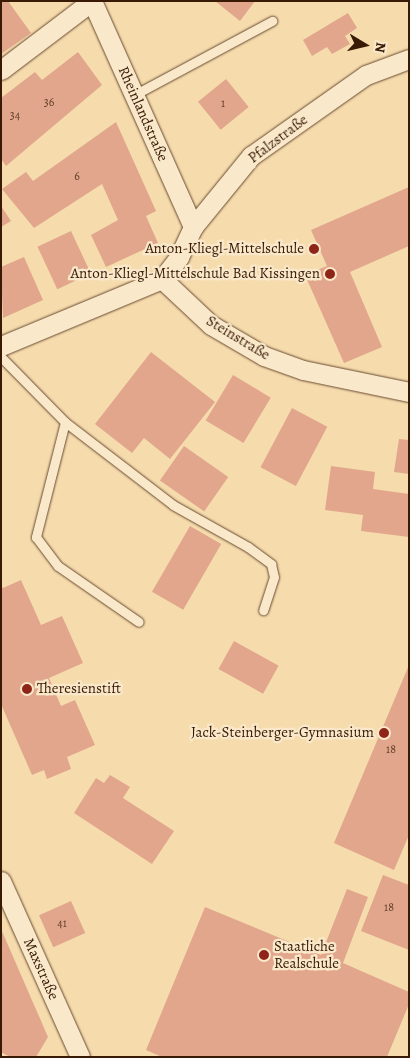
<!DOCTYPE html>
<meta charset="utf-8">
<style>
body{margin:0}
#map{position:relative;width:410px;height:1058px;overflow:hidden;background:#f6dbad;font-family:Alegreya,serif}
div>[style]{position:absolute}
.building>*{inset:0;background:#e1a68c;transform-origin:0 0}
.roads{filter:drop-shadow(0 0 1px #684a2f) drop-shadow(0 0 1px #684a2f)}
.service>*{height:9px;margin:-4.5px;padding:0 4.5px;transform-origin:4.5px;border-radius:4.5px;background:#f9e8ca}
.minor>*{height:19px;margin:-9.5px;padding:0 9.5px;transform-origin:9.5px;border-radius:9.5px;background:#f9e8ca}
.dots>*{width:14px;height:14px;translate:-50% -50%;box-sizing:border-box;border:2px solid #f9e8ca;border-radius:50%}
span{translate:-50% -50%;white-space:nowrap;text-align:center;line-height:1.15;-webkit-text-stroke:4.5px #f9e8ca;paint-order:stroke}
.number-label{font-size:12px;color:#623d27}
.number-label span{-webkit-text-stroke-width:0}
.street-label{font-size:15px;color:#381a05}
.poi-label{font-size:15px;color:#381a05}
.right{translate:-100% -50%;text-align:right}
.left{translate:0 -50%;text-align:left}
.frame{position:absolute;inset:0;border:2px solid #381a05;pointer-events:none}
.north{position:absolute;left:340px;top:20px;width:50px;height:50px;-webkit-text-stroke:4px #f9e8ca;paint-order:stroke;rotate:99deg;font-size:14px;font-weight:700;line-height:20px;text-align:center;color:#381a05}
.north::after{content:'';display:block;margin:auto;width:18px;height:22px;background:#381a05;clip-path:polygon(50% 0,100% 100%,50% 72%,0 100%)}
</style>
<div id="map">
<div class="building">
<i style="clip-path:polygon(1px 1px,8px 1px,31px 33px,1px 54px)"></i>
<i style="clip-path:polygon(215px 1px,255px 1px,240px 21px)"></i>
<i style="clip-path:polygon(348px 13px,357px 28px,345px 36px,350px 44px,332px 54px,327px 47px,312px 56px,303px 40px)"></i>
<i style="clip-path:polygon(78px 52px,102px 85px,6px 166px,1px 159px,1px 98px,35px 72px,42px 80px)"></i>
<i style="left:226px;top:79px;width:36px;height:36px;rotate:51deg"></i>
<i style="clip-path:polygon(116px 122px,156px 211px,146px 216px,158px 243px,106px 267px,91px 235px,118px 220px,102px 184px,34px 228px,2px 189px,26px 172px,33px 181px)"></i>
<i style="clip-path:polygon(409px 187px,409px 246px,350px 272px,382px 347px,344px 363px,305px 275px,327px 266px,311px 230px)"></i>
<i style="clip-path:polygon(1px 206px,11px 221px,1px 227px)"></i>
<i style="left:71px;top:231px;width:47px;height:37px;rotate:65deg"></i>
<i style="clip-path:polygon(24px 257px,43px 300px,3px 318px,1px 267px)"></i>
<i style="clip-path:polygon(151px 352px,215px 402px,170px 459px,144px 438px,132px 453px,95px 424px)"></i>
<i style="left:233px;top:375px;width:44px;height:53px;rotate:31deg"></i>
<i style="left:292px;top:408px;width:40px;height:67px;rotate:28deg"></i>
<i style="clip-path:polygon(399px 439px,409px 440px,409px 474px,394px 472px)"></i>
<i style="left:184px;top:446px;width:54px;height:42px;rotate:35deg"></i>
<i style="clip-path:polygon(331px 466px,375px 472px,373px 489px,409px 494px,409px 537px,361px 531px,363px 515px,325px 510px)"></i>
<i style="left:190px;top:526px;width:36px;height:76px;rotate:30deg"></i>
<i style="clip-path:polygon(21px 580px,41px 625px,62px 616px,83px 663px,49px 678px,61px 706px,75px 700px,95px 745px,67px 757px,71px 769px,47px 779px,44px 770px,32px 775px,1px 704px,1px 585px,3px 588px)"></i>
<i style="left:234px;top:641px;width:51px;height:32px;rotate:29deg"></i>
<i style="clip-path:polygon(409px 665px,409px 835px,394px 870px,334px 843px)"></i>
<i style="clip-path:polygon(110px 775px,130px 787px,123px 798px,174px 831px,152px 864px,74px 813px,96px 778px,104px 783px)"></i>
<i style="clip-path:polygon(383px 875px,409px 885px,409px 950px,361px 931px)"></i>
<i style="clip-path:polygon(347px 889px,368px 897px,343px 963px,409px 992px,409px 1004px,387px 1057px,162px 1057px,146px 1050px,205px 907px,321px 955px)"></i>
<i style="left:71px;top:901px;width:35px;height:35px;rotate:66deg"></i>
<i style="clip-path:polygon(1px 929px,48px 1037px,36px 1057px,10px 1057px,1px 1052px)"></i>
</div>
<div class="roads">
<div class="service">
<i style="left:134px;top:95px;width:157px;rotate:-28.2deg"></i>
<i style="left:1px;top:357px;width:91px;rotate:45.4deg"></i>
<i style="left:65px;top:422px;width:119px;rotate:104.2deg"></i>
<i style="left:36px;top:537px;width:36px;rotate:53deg"></i>
<i style="left:58px;top:566px;width:98px;rotate:34.7deg"></i>
<i style="left:65px;top:422px;width:136px;rotate:37.5deg"></i>
<i style="left:173px;top:505px;width:86px;rotate:29.2deg"></i>
<i style="left:248px;top:547px;width:29px;rotate:36deg"></i>
<i style="left:271px;top:564px;width:13px;rotate:77deg"></i>
<i style="left:274px;top:577px;width:35px;rotate:108deg"></i>
</div>
<div class="minor">
<i style="left:92px;top:1px;width:248px;rotate:65.9deg"></i>
<i style="left:1px;top:70px;width:114px;rotate:-37.2deg"></i>
<i style="left:162px;top:279px;width:28px;rotate:-52deg"></i>
<i style="left:179px;top:257px;width:33px;rotate:-65deg"></i>
<i style="left:193px;top:227px;width:92px;rotate:-50.8deg"></i>
<i style="left:251px;top:156px;width:141px;rotate:-35.2deg"></i>
<i style="left:366px;top:75px;width:46px;rotate:-20.4deg"></i>
<i style="left:162px;top:279px;width:67px;rotate:43.2deg"></i>
<i style="left:211px;top:325px;width:61px;rotate:30.3deg"></i>
<i style="left:264px;top:356px;width:41px;rotate:19.7deg"></i>
<i style="left:303px;top:370px;width:108px;rotate:11.7deg"></i>
<i style="left:1px;top:346px;width:174px;rotate:-22.6deg"></i>
<i style="left:1px;top:881px;width:193px;rotate:65.8deg"></i>
</div>
</div>
<div class="dots">
<i style="left:314px;top:249px;background:#8f2418"></i>
<i style="left:330px;top:274px;background:#8f2418"></i>
<i style="left:27px;top:689px;background:#8f2418"></i>
<i style="left:384px;top:733px;background:#8f2418"></i>
<i style="left:264px;top:955px;background:#8f2418"></i>
</div>
<div class="number-label">
<span style="left:49px;top:103px">36</span>
<span style="left:223px;top:104px">1</span>
<span style="left:15px;top:116px">34</span>
<span style="left:77px;top:177px">6</span>
<span style="left:391px;top:750px">18</span>
<span style="left:389px;top:908px">18</span>
<span style="left:62px;top:924px">41</span>
</div>
<div class="street-label">
<span style="left:143px;top:114px;rotate:66deg">Rheinlandstraße</span>
<span style="left:278px;top:139px;rotate:-37deg">Pfalzstraße</span>
<span style="left:238px;top:338px;rotate:31deg">Steinstraße</span>
<span style="left:41px;top:969px;rotate:66deg">Maxstraße</span>
</div>
<div class="poi-label">
<span class="right" style="left:304px;top:249px">Anton-Kliegl-Mittelschule</span>
<span class="right" style="left:320px;top:274px">Anton-Kliegl-Mittelschule Bad Kissingen</span>
<span class="left" style="left:37px;top:689px">Theresienstift</span>
<span class="right" style="left:374px;top:733px">Jack-Steinberger-Gymnasium</span>
<span class="left" style="left:274px;top:955px">Staatliche<br>Realschule</span>
</div>
<div class="frame"></div>
<div class="north">N</div>
</div>
